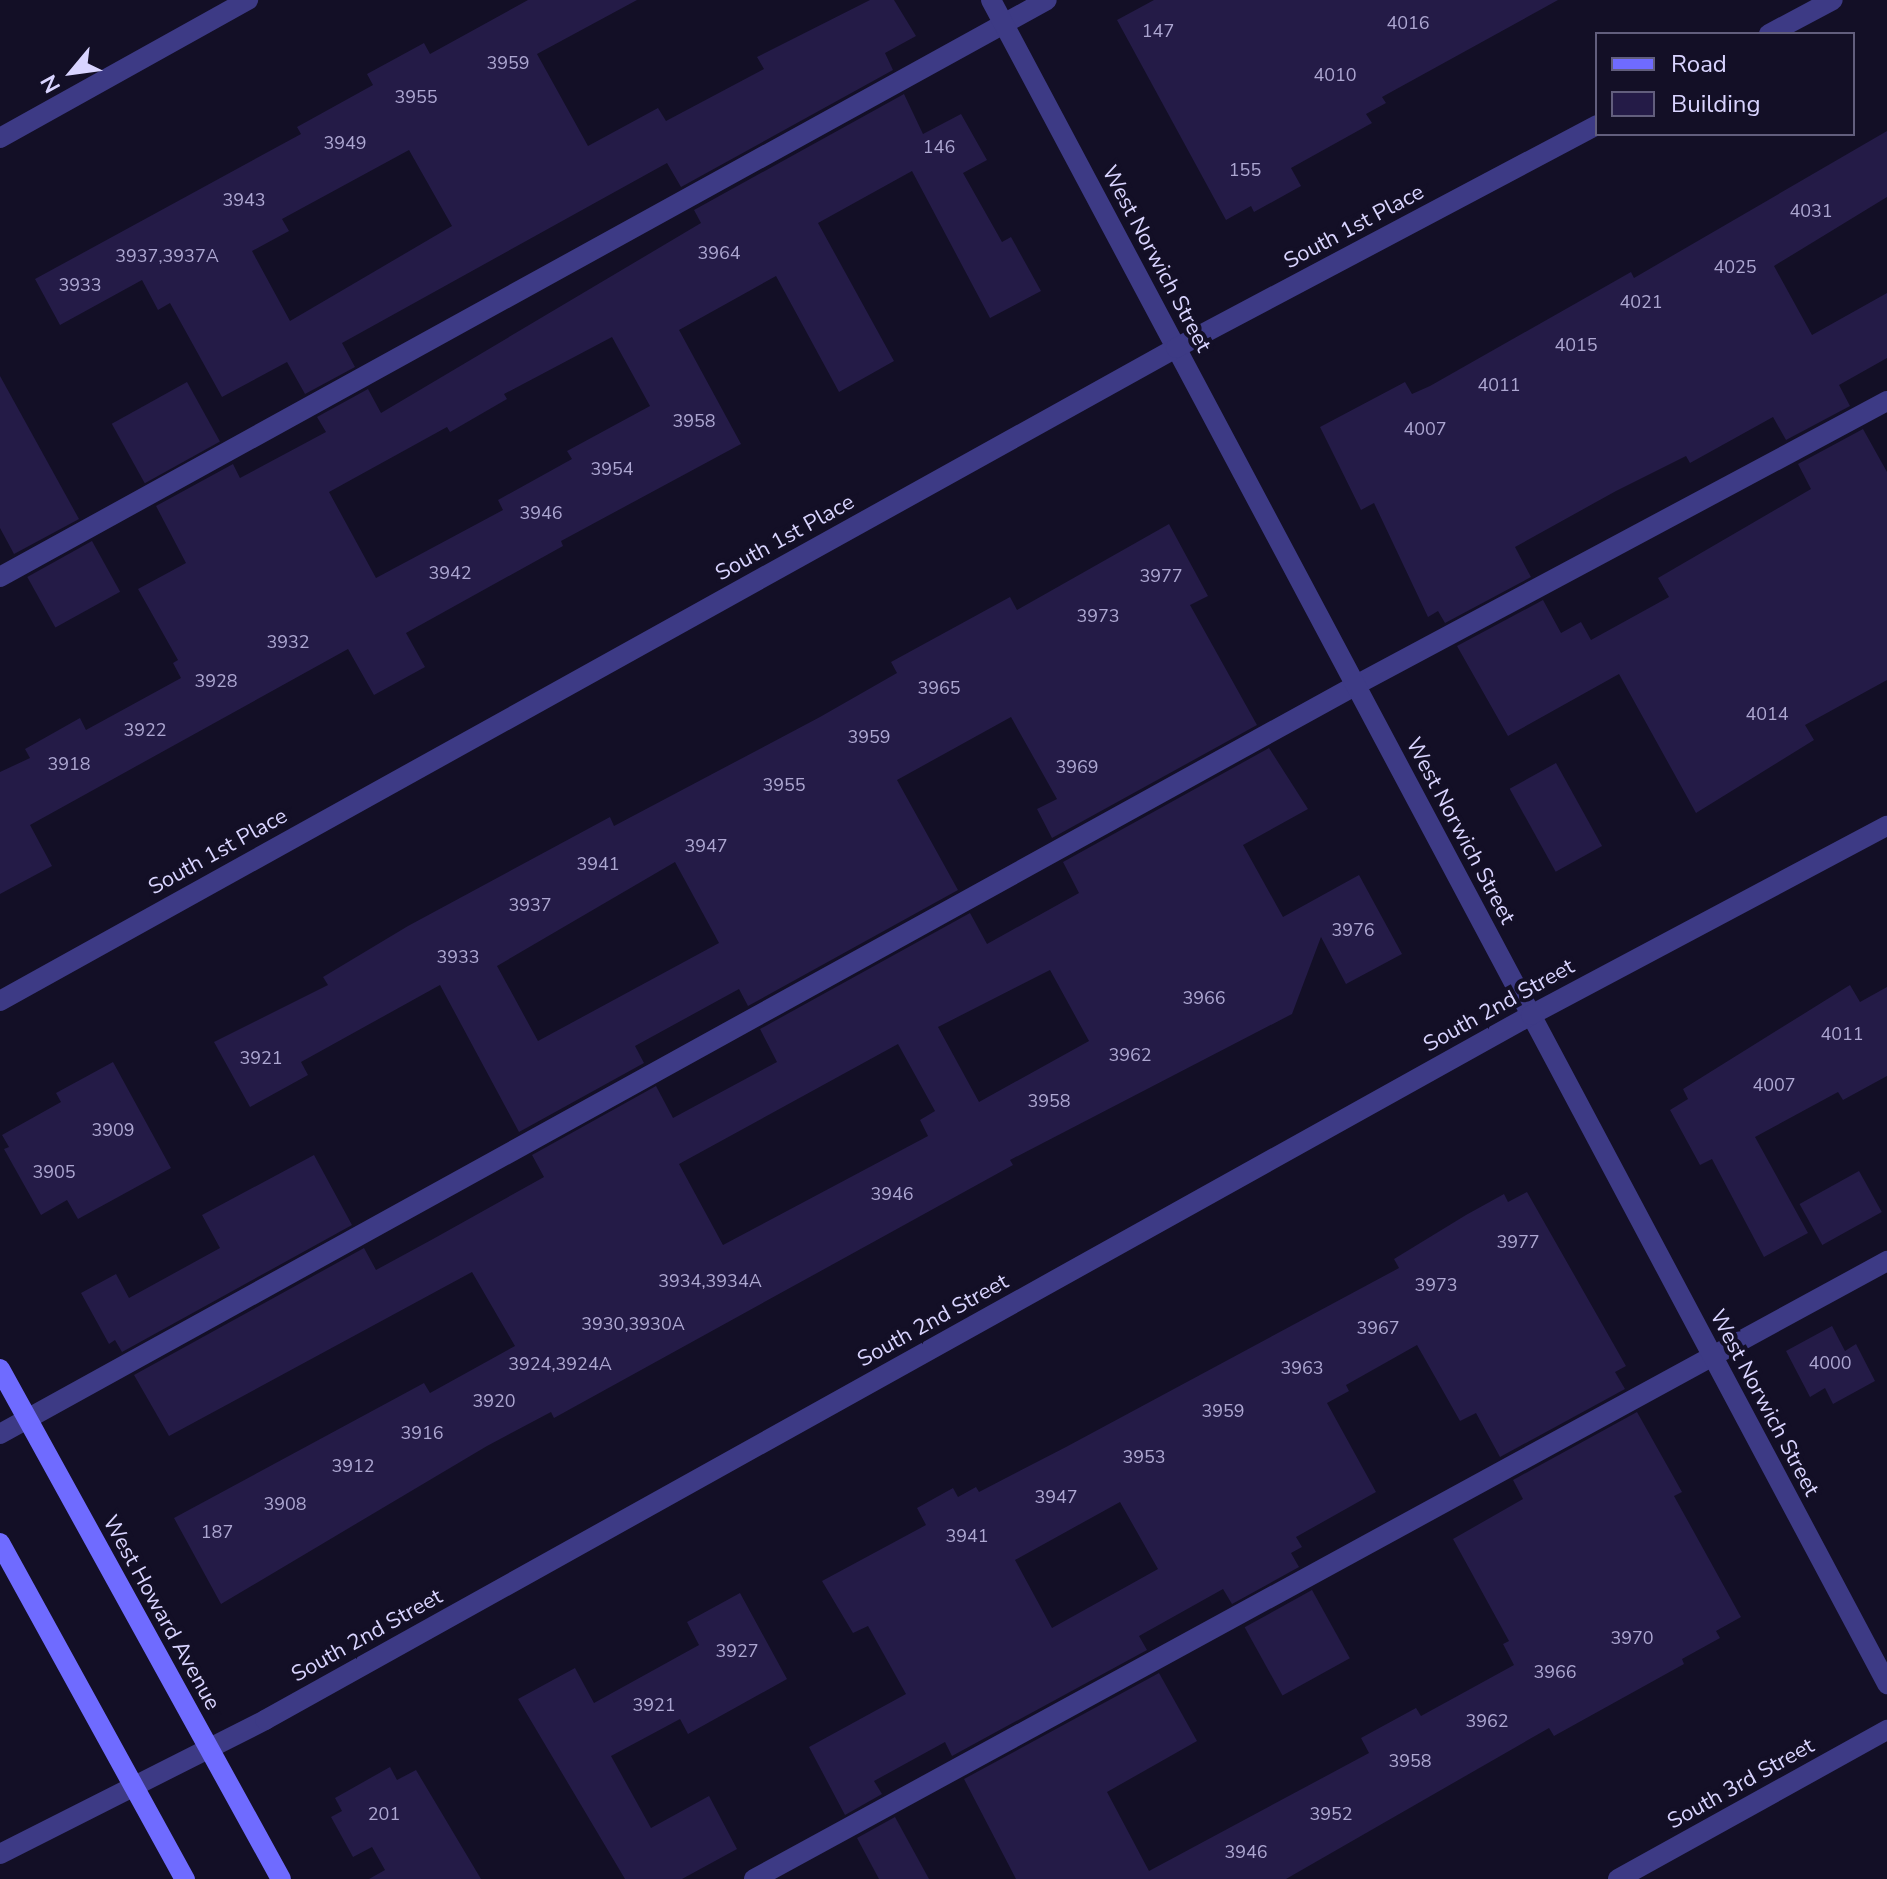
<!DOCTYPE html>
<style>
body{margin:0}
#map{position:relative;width:1887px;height:1879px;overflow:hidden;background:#130f26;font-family:"Nunito Sans",sans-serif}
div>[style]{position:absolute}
.building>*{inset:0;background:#241b47;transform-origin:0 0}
.lane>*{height:20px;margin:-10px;padding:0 10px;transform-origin:10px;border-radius:10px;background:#3d3a85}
.street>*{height:20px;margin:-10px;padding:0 10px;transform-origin:10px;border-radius:10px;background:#3d3a85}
.secondary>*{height:20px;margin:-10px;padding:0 10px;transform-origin:10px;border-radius:10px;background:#6f6bff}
span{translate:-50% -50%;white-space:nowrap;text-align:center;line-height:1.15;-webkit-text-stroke:8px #130f26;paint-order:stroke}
.number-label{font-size:18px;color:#aca6d1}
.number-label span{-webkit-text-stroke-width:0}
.street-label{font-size:22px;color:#d9d4ff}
.legend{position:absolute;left:1595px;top:32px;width:260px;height:104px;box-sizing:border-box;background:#130f26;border:2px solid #625e7d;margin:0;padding:10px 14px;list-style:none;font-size:24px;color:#d9d4ff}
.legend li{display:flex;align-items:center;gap:16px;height:40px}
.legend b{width:40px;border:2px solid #625e7d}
.north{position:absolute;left:32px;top:32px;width:80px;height:80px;-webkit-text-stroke:6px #130f26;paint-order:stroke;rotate:241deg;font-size:22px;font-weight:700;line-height:32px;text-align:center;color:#d9d4ff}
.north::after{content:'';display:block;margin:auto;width:28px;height:36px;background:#d9d4ff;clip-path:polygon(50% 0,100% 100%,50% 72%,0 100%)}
</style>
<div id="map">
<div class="building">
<i style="clip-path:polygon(evenodd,528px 0,637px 0,537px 54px,588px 146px,658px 108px,666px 121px,764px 69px,757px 57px,870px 0,894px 0,916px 36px,885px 53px,893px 70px,681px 187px,667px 163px,342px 343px,355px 367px,305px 394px,287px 362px,222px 397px,170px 303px,158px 310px,142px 280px,60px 325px,35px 279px,301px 134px,297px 127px,373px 85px,367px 74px,424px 43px,430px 54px,528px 0,409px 150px,452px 226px,290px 321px,252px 251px,289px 231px,282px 219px,409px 150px)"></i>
<i style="clip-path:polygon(1154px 0,1558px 0,1382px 97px,1386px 103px,1366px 114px,1372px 123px,1291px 168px,1301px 186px,1254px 212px,1251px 206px,1226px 220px,1117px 20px)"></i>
<i style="clip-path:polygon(evenodd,904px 94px,923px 134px,961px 114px,987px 160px,963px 173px,1002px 242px,1011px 237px,1041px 291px,990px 318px,912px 171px,818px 223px,894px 361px,839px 392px,776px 276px,679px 330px,741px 444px,561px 541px,563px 546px,406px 633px,425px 667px,374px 695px,348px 649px,30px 825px,52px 866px,0 894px,0 772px,30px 758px,25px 749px,80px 718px,86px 730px,181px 678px,173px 663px,178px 660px,138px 589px,186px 563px,156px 506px,233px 464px,240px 478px,326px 432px,317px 417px,368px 389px,381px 413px,701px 223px,694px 210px,904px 94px,612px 337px,650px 406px,567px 451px,572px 459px,498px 500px,503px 510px,376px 578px,329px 492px,447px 427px,450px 432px,507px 399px,504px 394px,612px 337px)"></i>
<i style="clip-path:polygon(1887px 131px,1887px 197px,1774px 266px,1812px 335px,1887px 293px,1887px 358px,1839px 385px,1850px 406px,1786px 440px,1773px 417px,1690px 463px,1686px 456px,1616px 491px,1515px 547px,1531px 577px,1445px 623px,1438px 611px,1428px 617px,1374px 503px,1361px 510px,1320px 427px,1405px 382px,1412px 394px,1430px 386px,1631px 272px,1634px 278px)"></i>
<i style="clip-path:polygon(0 376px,79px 519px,14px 554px,0 528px)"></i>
<i style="left:187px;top:382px;width:68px;height:86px;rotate:61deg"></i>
<i style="clip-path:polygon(1863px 429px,1887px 472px,1887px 680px,1805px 725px,1814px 740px,1696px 813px,1619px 674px,1508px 736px,1457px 646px,1543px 600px,1561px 633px,1581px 622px,1591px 640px,1669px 597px,1658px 578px,1811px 489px,1798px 464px)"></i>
<i style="clip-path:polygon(evenodd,1169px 524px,1208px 596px,1190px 605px,1257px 725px,1052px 838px,1037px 809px,1057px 799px,1011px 717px,897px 780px,958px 890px,748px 1006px,739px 989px,635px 1046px,644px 1063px,519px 1132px,440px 985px,301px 1062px,308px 1075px,250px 1107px,214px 1042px,328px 985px,323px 977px,408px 926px,610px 817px,614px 826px,820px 717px,897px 673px,891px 662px,1010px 597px,1017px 610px,1169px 524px,675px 862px,719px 943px,538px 1041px,497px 966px,675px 862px)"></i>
<i style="left:92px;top:541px;width:58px;height:74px;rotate:61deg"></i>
<i style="clip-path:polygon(evenodd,1269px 748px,1308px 809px,1243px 845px,1283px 917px,1359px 875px,1402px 954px,1346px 984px,1321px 937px,1292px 1014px,1010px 1160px,1013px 1165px,554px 1418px,551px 1412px,487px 1446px,221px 1604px,174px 1518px,424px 1383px,430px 1393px,515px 1346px,472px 1272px,169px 1436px,134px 1375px,364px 1248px,376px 1270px,433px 1239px,544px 1177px,532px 1155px,656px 1086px,673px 1118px,777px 1062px,760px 1029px,970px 913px,987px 944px,1079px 893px,1063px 862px,1269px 748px,1050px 970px,1089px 1041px,979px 1102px,938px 1027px,1050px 970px,1269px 748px,898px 1044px,935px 1111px,920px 1120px,928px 1136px,723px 1245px,679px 1164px,898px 1044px)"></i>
<i style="left:1556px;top:763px;width:95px;height:53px;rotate:61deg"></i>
<i style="clip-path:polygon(1850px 985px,1860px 1002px,1887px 987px,1887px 1076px,1843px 1100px,1838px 1092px,1755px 1137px,1808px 1233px,1764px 1257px,1712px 1159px,1700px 1165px,1670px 1110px,1688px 1099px,1683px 1089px)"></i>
<i style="clip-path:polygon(113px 1062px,171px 1168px,78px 1219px,67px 1200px,41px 1215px,4px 1149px,9px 1147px,2px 1135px,61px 1102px,56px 1093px)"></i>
<i style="clip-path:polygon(314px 1155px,352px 1225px,122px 1352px,115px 1340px,109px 1344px,81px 1293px,116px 1274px,129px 1298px,220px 1248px,202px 1215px)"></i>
<i style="left:1859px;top:1171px;width:47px;height:68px;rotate:61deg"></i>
<i style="clip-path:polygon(evenodd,1527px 1192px,1626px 1366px,1615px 1372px,1625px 1389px,1500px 1457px,1476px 1413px,1460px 1421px,1417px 1345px,1346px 1385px,1349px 1391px,1327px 1403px,1376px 1492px,1296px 1537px,1302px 1547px,1291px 1553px,1299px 1567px,1232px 1604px,1223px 1589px,1139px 1636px,1147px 1650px,952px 1756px,945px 1742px,874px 1781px,882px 1794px,845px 1815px,809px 1747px,906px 1694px,868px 1626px,853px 1633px,822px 1581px,926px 1525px,917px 1508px,953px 1488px,958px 1497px,976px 1487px,979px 1492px,1066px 1447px,1399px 1268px,1394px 1259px,1466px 1215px,1504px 1194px,1508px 1202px,1527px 1192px,1120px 1502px,1158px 1569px,1052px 1628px,1015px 1560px,1120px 1502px)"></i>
<i style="clip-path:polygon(1832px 1326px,1845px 1351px,1856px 1344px,1875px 1381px,1833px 1404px,1825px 1388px,1810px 1397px,1786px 1351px)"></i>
<i style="clip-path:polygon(1637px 1412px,1682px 1492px,1674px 1496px,1741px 1617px,1716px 1631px,1720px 1638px,1682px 1659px,1684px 1664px,1554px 1736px,1549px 1728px,1286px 1879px,1016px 1879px,964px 1779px,1159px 1673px,1197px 1741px,1107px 1792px,1149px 1871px,1369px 1753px,1361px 1738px,1416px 1708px,1421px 1716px,1514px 1665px,1503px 1644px,1509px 1641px,1453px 1539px,1523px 1499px,1513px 1480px)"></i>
<i style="left:1312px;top:1590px;width:78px;height:77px;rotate:61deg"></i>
<i style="clip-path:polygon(740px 1593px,787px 1679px,688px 1734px,680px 1719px,611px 1756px,651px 1828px,709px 1796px,737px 1849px,682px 1879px,625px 1879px,518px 1699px,575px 1668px,594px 1703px,699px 1645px,687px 1622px)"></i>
<i style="clip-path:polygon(390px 1767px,397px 1780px,416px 1770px,481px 1879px,369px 1879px,385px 1870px,372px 1847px,353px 1857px,331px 1817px,342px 1811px,335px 1798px)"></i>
<i style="clip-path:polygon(895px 1817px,929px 1879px,879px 1879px,857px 1838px)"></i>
</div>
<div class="lane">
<i style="left:0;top:577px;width:1195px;rotate:-28.86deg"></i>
<i style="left:0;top:1434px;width:1549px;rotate:-28.91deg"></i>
<i style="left:1356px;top:685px;width:602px;rotate:-28.14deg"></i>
<i style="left:754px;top:1879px;width:1291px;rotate:-28.61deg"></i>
</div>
<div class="street">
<i style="left:991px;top:0;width:1908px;rotate:61.98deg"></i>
<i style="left:1769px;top:34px;width:72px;rotate:-28deg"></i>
<i style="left:0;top:138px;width:284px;rotate:-29.1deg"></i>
<i style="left:0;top:1001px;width:1345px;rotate:-29.04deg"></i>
<i style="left:1176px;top:348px;width:476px;rotate:-27.9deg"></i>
<i style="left:0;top:1854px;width:297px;rotate:-26.8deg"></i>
<i style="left:265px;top:1720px;width:1449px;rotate:-29.11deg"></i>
<i style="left:1531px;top:1015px;width:403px;rotate:-28deg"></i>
<i style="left:1618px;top:1879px;width:308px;rotate:-29deg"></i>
</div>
<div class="secondary">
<i style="left:0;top:1369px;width:582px;rotate:61.15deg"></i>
<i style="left:0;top:1543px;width:384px;rotate:61.2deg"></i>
</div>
<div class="number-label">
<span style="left:1408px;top:23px">4016</span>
<span style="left:1158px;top:31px">147</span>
<span style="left:508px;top:63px">3959</span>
<span style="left:1335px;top:75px">4010</span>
<span style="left:416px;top:97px">3955</span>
<span style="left:345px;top:143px">3949</span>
<span style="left:939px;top:147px">146</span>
<span style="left:1245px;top:170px">155</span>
<span style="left:244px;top:200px">3943</span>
<span style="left:1811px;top:211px">4031</span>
<span style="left:719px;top:253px">3964</span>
<span style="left:167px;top:256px">3937,3937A</span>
<span style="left:1735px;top:267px">4025</span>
<span style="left:80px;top:285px">3933</span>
<span style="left:1641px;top:302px">4021</span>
<span style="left:1576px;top:345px">4015</span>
<span style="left:1499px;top:385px">4011</span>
<span style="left:694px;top:421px">3958</span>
<span style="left:1425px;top:429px">4007</span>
<span style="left:612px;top:469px">3954</span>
<span style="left:541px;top:513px">3946</span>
<span style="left:450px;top:573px">3942</span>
<span style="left:1161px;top:576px">3977</span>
<span style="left:1098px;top:616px">3973</span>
<span style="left:288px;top:642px">3932</span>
<span style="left:216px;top:681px">3928</span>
<span style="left:939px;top:688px">3965</span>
<span style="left:1767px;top:714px">4014</span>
<span style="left:145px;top:730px">3922</span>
<span style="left:869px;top:737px">3959</span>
<span style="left:69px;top:764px">3918</span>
<span style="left:1077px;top:767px">3969</span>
<span style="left:784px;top:785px">3955</span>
<span style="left:706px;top:846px">3947</span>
<span style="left:598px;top:864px">3941</span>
<span style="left:530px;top:905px">3937</span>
<span style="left:1353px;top:930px">3976</span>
<span style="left:458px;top:957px">3933</span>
<span style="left:1204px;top:998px">3966</span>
<span style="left:1842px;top:1034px">4011</span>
<span style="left:1130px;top:1055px">3962</span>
<span style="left:261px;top:1058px">3921</span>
<span style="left:1774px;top:1085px">4007</span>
<span style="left:1049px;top:1101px">3958</span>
<span style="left:113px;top:1130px">3909</span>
<span style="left:54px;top:1172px">3905</span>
<span style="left:892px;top:1194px">3946</span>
<span style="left:1518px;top:1242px">3977</span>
<span style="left:710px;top:1281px">3934,3934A</span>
<span style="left:1436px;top:1285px">3973</span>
<span style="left:633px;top:1324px">3930,3930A</span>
<span style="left:1378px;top:1328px">3967</span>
<span style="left:1830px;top:1363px">4000</span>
<span style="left:560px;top:1364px">3924,3924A</span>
<span style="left:1302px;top:1368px">3963</span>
<span style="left:494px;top:1401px">3920</span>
<span style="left:1223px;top:1411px">3959</span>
<span style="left:422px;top:1433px">3916</span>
<span style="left:1144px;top:1457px">3953</span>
<span style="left:353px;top:1466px">3912</span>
<span style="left:1056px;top:1497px">3947</span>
<span style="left:285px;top:1504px">3908</span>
<span style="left:217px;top:1532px">187</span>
<span style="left:967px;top:1536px">3941</span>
<span style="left:1632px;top:1638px">3970</span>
<span style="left:737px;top:1651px">3927</span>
<span style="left:1555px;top:1672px">3966</span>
<span style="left:654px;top:1705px">3921</span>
<span style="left:1487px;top:1721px">3962</span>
<span style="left:1410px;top:1761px">3958</span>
<span style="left:384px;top:1814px">201</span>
<span style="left:1331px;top:1814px">3952</span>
<span style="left:1246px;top:1852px">3946</span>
</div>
<div class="street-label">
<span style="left:1354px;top:227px;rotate:-28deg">South 1st Place</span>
<span style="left:1156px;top:259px;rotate:62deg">West Norwich Street</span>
<span style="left:785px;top:538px;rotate:-29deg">South 1st Place</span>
<span style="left:1460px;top:831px;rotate:62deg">West Norwich Street</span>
<span style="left:218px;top:852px;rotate:-29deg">South 1st Place</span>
<span style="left:1499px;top:1006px;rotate:-29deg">South 2nd Street</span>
<span style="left:933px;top:1321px;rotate:-29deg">South 2nd Street</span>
<span style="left:1764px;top:1403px;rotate:62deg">West Norwich Street</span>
<span style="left:161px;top:1613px;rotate:61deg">West Howard Avenue</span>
<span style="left:367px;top:1636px;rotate:-29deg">South 2nd Street</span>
<span style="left:1741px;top:1784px;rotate:-29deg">South 3rd Street</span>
</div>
<ul class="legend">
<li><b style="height:10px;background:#6f6bff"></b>Road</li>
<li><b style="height:22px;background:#241b47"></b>Building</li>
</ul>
<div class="north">N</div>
</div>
